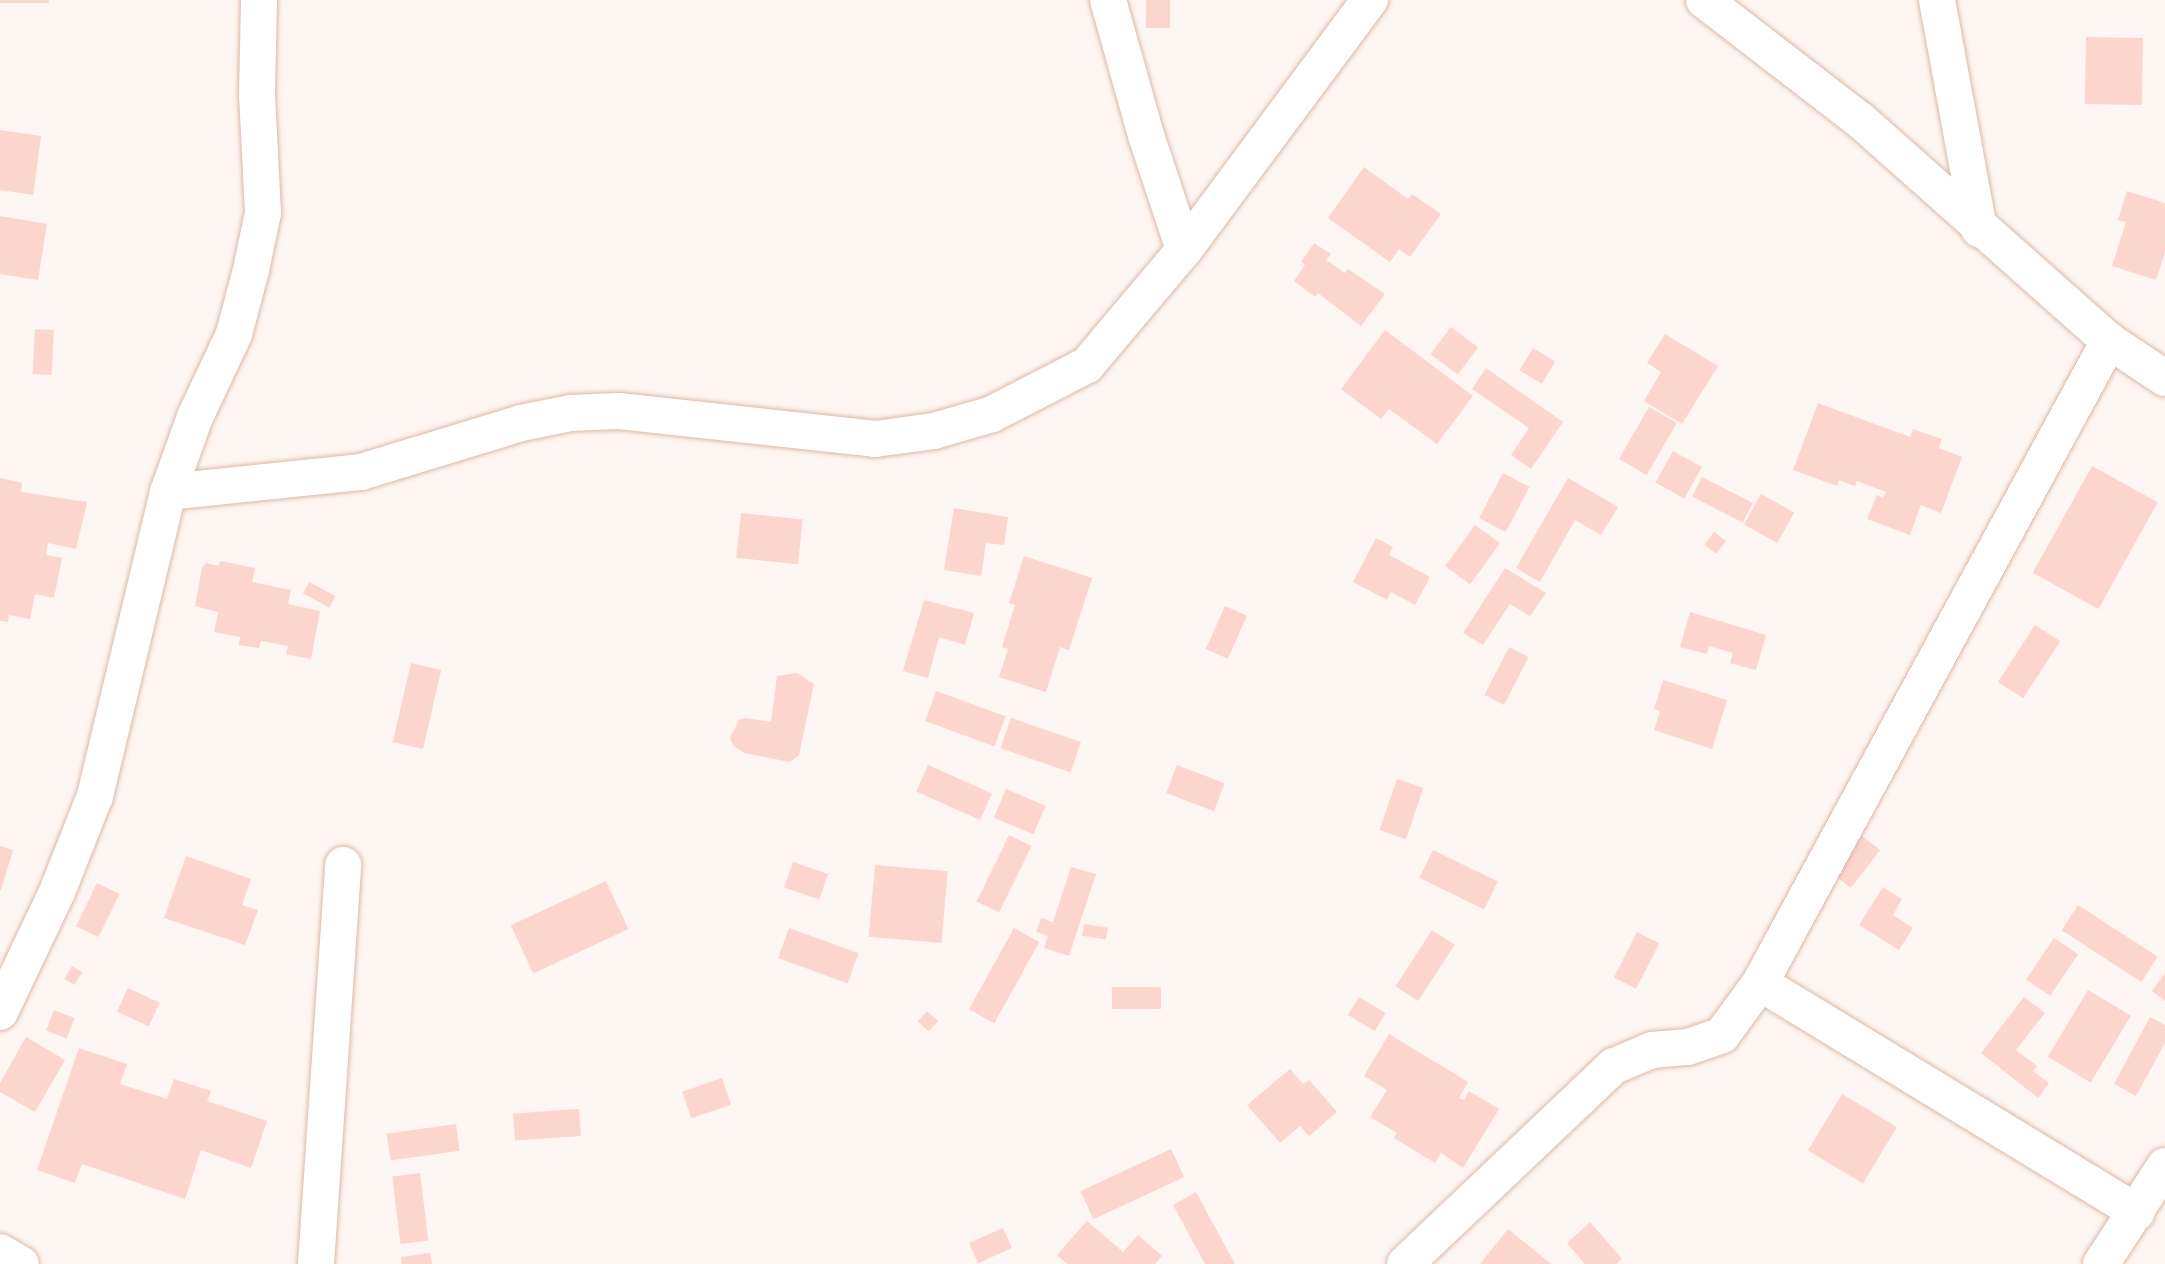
<!DOCTYPE html>
<style>
body{margin:0}
#map{position:relative;width:2165px;height:1264px;overflow:hidden;background:#fef6f2;font-family:Commissioner,sans-serif}
div>[style]{position:absolute}
.building>*{inset:0;background:#fcd5cd;transform-origin:0 0}
.roads{filter:drop-shadow(0 0 2px #dab9a6) drop-shadow(0 0 2px #dab9a6)}
.street>*{height:36px;margin:-18px;padding:0 18px;transform-origin:18px;border-radius:18px;background:#fff}
span{translate:-50% -50%;white-space:nowrap;text-align:center;line-height:1.15;-webkit-text-stroke:7px #fff;paint-order:stroke}
</style>
<div id="map">
<div class="building">
<i style="left:0;top:0;width:49px;height:3px"></i>
<i style="left:1146px;top:0;width:24px;height:28px"></i>
<i style="left:2086px;top:37px;width:57px;height:67px;rotate:1deg"></i>
<i style="clip-path:polygon(0 130px,41px 136px,33px 195px,0 190px)"></i>
<i style="clip-path:polygon(1364px 167px,1408px 199px,1412px 194px,1441px 214px,1410px 257px,1399px 249px,1390px 262px,1328px 218px)"></i>
<i style="clip-path:polygon(2127px 191px,2165px 203px,2165px 252px,2156px 280px,2112px 266px,2126px 222px,2118px 220px)"></i>
<i style="clip-path:polygon(0 216px,47px 224px,38px 280px,0 274px)"></i>
<i style="clip-path:polygon(1314px 243px,1331px 254px,1326px 260px,1345px 273px,1348px 269px,1385px 294px,1361px 326px,1318px 293px,1315px 297px,1294px 281px,1305px 265px,1301px 262px)"></i>
<i style="left:1451px;top:327px;width:34px;height:34px;rotate:37deg"></i>
<i style="left:35px;top:329px;width:19px;height:45px;rotate:3deg"></i>
<i style="clip-path:polygon(1385px 330px,1473px 396px,1437px 444px,1389px 409px,1381px 419px,1341px 389px)"></i>
<i style="clip-path:polygon(1665px 334px,1718px 366px,1682px 424px,1644px 401px,1661px 372px,1647px 363px)"></i>
<i style="left:1533px;top:348px;width:26px;height:26px;rotate:31deg"></i>
<i style="clip-path:polygon(1486px 368px,1563px 422px,1531px 469px,1511px 455px,1529px 428px,1472px 389px)"></i>
<i style="clip-path:polygon(1818px 403px,1910px 437px,1913px 429px,1942px 439px,1939px 448px,1962px 457px,1941px 513px,1921px 505px,1910px 535px,1867px 519px,1877px 495px,1883px 498px,1886px 492px,1857px 481px,1855px 486px,1839px 480px,1837px 486px,1793px 470px)"></i>
<i style="left:1649px;top:407px;width:32px;height:60px;rotate:30deg"></i>
<i style="left:1673px;top:451px;width:33px;height:36px;rotate:29deg"></i>
<i style="left:2092px;top:466px;width:75px;height:122px;rotate:29deg"></i>
<i style="left:1503px;top:473px;width:30px;height:51px;rotate:28deg"></i>
<i style="left:1702px;top:477px;width:57px;height:22px;rotate:27deg"></i>
<i style="clip-path:polygon(0 478px,22px 483px,21px 492px,87px 502px,76px 549px,48px 543px,46px 555px,62px 558px,54px 598px,35px 594px,30px 619px,9px 615px,8px 622px,0 621px)"></i>
<i style="clip-path:polygon(1568px 478px,1618px 507px,1601px 535px,1575px 520px,1540px 582px,1516px 568px)"></i>
<i style="left:1761px;top:494px;width:38px;height:35px;rotate:29deg"></i>
<i style="clip-path:polygon(954px 508px,1008px 517px,1004px 545px,986px 543px,981px 576px,944px 570px)"></i>
<i style="left:741px;top:513px;width:62px;height:45px;rotate:6deg"></i>
<i style="left:1475px;top:525px;width:31px;height:51px;rotate:36deg"></i>
<i style="left:1714px;top:532px;width:15px;height:16px;rotate:37deg"></i>
<i style="clip-path:polygon(1376px 538px,1393px 547px,1389px 555px,1430px 577px,1415px 605px,1391px 592px,1387px 600px,1353px 582px)"></i>
<i style="clip-path:polygon(1024px 556px,1092px 578px,1069px 650px,1060px 647px,1046px 692px,999px 677px,1008px 649px,1002px 647px,1015px 605px,1009px 603px)"></i>
<i style="clip-path:polygon(221px 561px,255px 568px,252px 582px,291px 590px,288px 604px,320px 611px,311px 659px,286px 654px,288px 646px,261px 641px,259px 648px,239px 645px,240px 637px,214px 632px,218px 612px,195px 606px,202px 568px,206px 563px,218px 566px)"></i>
<i style="clip-path:polygon(1505px 568px,1546px 593px,1530px 616px,1510px 604px,1483px 645px,1463px 633px)"></i>
<i style="left:309px;top:582px;width:30px;height:13px;rotate:28deg"></i>
<i style="clip-path:polygon(924px 600px,974px 613px,965px 645px,939px 637px,928px 678px,903px 671px)"></i>
<i style="left:1225px;top:606px;width:24px;height:47px;rotate:24deg"></i>
<i style="clip-path:polygon(1690px 612px,1766px 635px,1756px 670px,1730px 663px,1733px 653px,1709px 646px,1707px 654px,1680px 647px)"></i>
<i style="left:2035px;top:625px;width:30px;height:68px;rotate:33deg"></i>
<i style="left:1509px;top:647px;width:22px;height:54px;rotate:27deg"></i>
<i style="left:411px;top:663px;width:31px;height:81px;rotate:13deg"></i>
<i style="clip-path:polygon(797px 673px,814px 684px,799px 755px,790px 762px,744px 753px,733px 745px,730px 738px,739px 720px,745px 718px,771px 722px,777px 676px)"></i>
<i style="clip-path:polygon(1663px 680px,1727px 700px,1712px 749px,1654px 730px,1660px 711px,1654px 709px)"></i>
<i style="left:936px;top:691px;width:74px;height:32px;rotate:20deg"></i>
<i style="left:1011px;top:718px;width:74px;height:32px;rotate:19deg"></i>
<i style="left:928px;top:765px;width:70px;height:29px;rotate:24deg"></i>
<i style="left:1177px;top:765px;width:51px;height:30px;rotate:21deg"></i>
<i style="left:1397px;top:779px;width:28px;height:54px;rotate:19deg"></i>
<i style="left:1006px;top:789px;width:43px;height:31px;rotate:23deg"></i>
<i style="left:1009px;top:835px;width:25px;height:74px;rotate:26deg"></i>
<i style="left:1862px;top:836px;width:23px;height:48px;rotate:38deg"></i>
<i style="clip-path:polygon(0 846px,13px 850px,1px 890px,0 890px)"></i>
<i style="left:1433px;top:850px;width:72px;height:31px;rotate:26deg"></i>
<i style="clip-path:polygon(186px 856px,251px 879px,242px 905px,258px 910px,245px 945px,164px 918px)"></i>
<i style="left:793px;top:862px;width:37px;height:27px;rotate:19deg"></i>
<i style="left:875px;top:865px;width:73px;height:72px;rotate:5deg"></i>
<i style="clip-path:polygon(1071px 867px,1096px 874px,1069px 956px,1044px 948px,1048px 936px,1036px 932px,1041px 918px,1053px 922px)"></i>
<i style="left:606px;top:881px;width:53px;height:105px;rotate:65deg"></i>
<i style="left:97px;top:883px;width:25px;height:48px;rotate:26deg"></i>
<i style="clip-path:polygon(1883px 887px,1902px 899px,1893px 915px,1913px 928px,1899px 950px,1859px 925px)"></i>
<i style="left:2078px;top:905px;width:95px;height:30px;rotate:33deg"></i>
<i style="left:1084px;top:924px;width:24px;height:12px;rotate:9deg"></i>
<i style="left:789px;top:928px;width:74px;height:32px;rotate:20deg"></i>
<i style="left:1014px;top:928px;width:29px;height:93px;rotate:29deg"></i>
<i style="left:1432px;top:930px;width:27px;height:67px;rotate:33deg"></i>
<i style="left:1637px;top:932px;width:25px;height:51px;rotate:27deg"></i>
<i style="left:2054px;top:938px;width:29px;height:50px;rotate:34deg"></i>
<i style="left:72px;top:966px;width:12px;height:15px;rotate:31deg"></i>
<i style="clip-path:polygon(2165px 973px,2165px 1001px,2152px 991px)"></i>
<i style="left:1112px;top:987px;width:49px;height:22px"></i>
<i style="left:128px;top:988px;width:35px;height:26px;rotate:25deg"></i>
<i style="left:2088px;top:990px;width:50px;height:78px;rotate:31deg"></i>
<i style="left:1359px;top:997px;width:31px;height:21px;rotate:31deg"></i>
<i style="clip-path:polygon(2024px 997px,2045px 1013px,2016px 1050px,2037px 1066px,2033px 1071px,2049px 1083px,2038px 1098px,1981px 1053px)"></i>
<i style="left:54px;top:1010px;width:22px;height:22px;rotate:21deg"></i>
<i style="left:927px;top:1011px;width:15px;height:14px;rotate:42deg"></i>
<i style="clip-path:polygon(2150px 1017px,2165px 1025px,2165px 1043px,2136px 1096px,2114px 1084px)"></i>
<i style="clip-path:polygon(1389px 1034px,1468px 1082px,1459px 1098px,1464px 1100px,1469px 1091px,1499px 1109px,1463px 1168px,1441px 1153px,1435px 1163px,1394px 1138px,1397px 1133px,1370px 1117px,1387px 1090px,1364px 1076px)"></i>
<i style="clip-path:polygon(26px 1037px,65px 1060px,35px 1112px,0 1092px,0 1083px)"></i>
<i style="clip-path:polygon(79px 1048px,127px 1064px,120px 1084px,167px 1099px,174px 1079px,211px 1091px,207px 1101px,267px 1121px,251px 1168px,201px 1150px,185px 1199px,82px 1164px,75px 1183px,37px 1170px)"></i>
<i style="clip-path:polygon(1290px 1069px,1303px 1084px,1309px 1080px,1337px 1112px,1309px 1136px,1300px 1126px,1280px 1143px,1247px 1105px)"></i>
<i style="left:722px;top:1078px;width:28px;height:42px;rotate:71deg"></i>
<i style="left:1842px;top:1094px;width:64px;height:66px;rotate:31deg"></i>
<i style="left:579px;top:1109px;width:27px;height:66px;rotate:86deg"></i>
<i style="left:456px;top:1124px;width:27px;height:70px;rotate:82deg"></i>
<i style="left:1171px;top:1149px;width:31px;height:100px;rotate:65deg"></i>
<i style="left:420px;top:1173px;width:68px;height:28px;rotate:83deg"></i>
<i style="clip-path:polygon(1196px 1192px,1235px 1264px,1205px 1264px,1173px 1205px)"></i>
<i style="clip-path:polygon(1087px 1221px,1123px 1252px,1138px 1235px,1162px 1256px,1155px 1264px,1067px 1264px,1057px 1255px)"></i>
<i style="clip-path:polygon(1590px 1222px,1622px 1259px,1616px 1264px,1585px 1264px,1567px 1243px)"></i>
<i style="left:1003px;top:1228px;width:22px;height:37px;rotate:66deg"></i>
<i style="clip-path:polygon(1508px 1229px,1551px 1264px,1480px 1264px)"></i>
<i style="clip-path:polygon(430px 1253px,432px 1264px,402px 1264px,401px 1257px)"></i>
</div>
<div class="roads">
<div class="street">
<i style="left:1108px;top:0;width:140px;rotate:74.3deg"></i>
<i style="left:1146px;top:135px;width:121px;rotate:71.7deg"></i>
<i style="left:1704px;top:0;width:197px;rotate:37.6deg"></i>
<i style="left:1860px;top:120px;width:333px;rotate:41.6deg"></i>
<i style="left:2109px;top:341px;width:67px;rotate:33.5deg"></i>
<i style="left:1937px;top:0;width:233px;rotate:79.6deg"></i>
<i style="left:168px;top:492px;width:194px;rotate:-5.9deg"></i>
<i style="left:361px;top:472px;width:167px;rotate:-17deg"></i>
<i style="left:521px;top:423px;width:50px;rotate:-11.5deg"></i>
<i style="left:570px;top:413px;width:49px;rotate:-2.3deg"></i>
<i style="left:619px;top:411px;width:258px;rotate:6.2deg"></i>
<i style="left:875px;top:439px;width:60px;rotate:-7.7deg"></i>
<i style="left:934px;top:431px;width:60px;rotate:-16.3deg"></i>
<i style="left:992px;top:414px;width:107px;rotate:-27.3deg"></i>
<i style="left:1087px;top:365px;width:150px;rotate:-49.9deg"></i>
<i style="left:1184px;top:250px;width:312px;rotate:-53.4deg"></i>
<i style="left:1760px;top:983px;width:441px;rotate:31.3deg"></i>
<i style="left:0;top:1012px;width:133px;rotate:-64.6deg"></i>
<i style="left:57px;top:892px;width:103px;rotate:-68.4deg"></i>
<i style="left:95px;top:796px;width:313px;rotate:-76.5deg"></i>
<i style="left:168px;top:492px;width:80px;rotate:-70.2deg"></i>
<i style="left:195px;top:417px;width:92px;rotate:-64.8deg"></i>
<i style="left:234px;top:334px;width:66px;rotate:-75.1deg"></i>
<i style="left:251px;top:270px;width:58px;rotate:-78.1deg"></i>
<i style="left:263px;top:213px;width:118px;rotate:-92.9deg"></i>
<i style="left:257px;top:95px;width:95px;rotate:-88.8deg"></i>
<i style="left:0;top:1252px;width:24px;rotate:30deg"></i>
<i style="left:316px;top:1264px;width:400px;rotate:-86.1deg"></i>
<i style="left:1405px;top:1264px;width:288px;rotate:-43.5deg"></i>
<i style="left:1614px;top:1066px;width:41px;rotate:-22.8deg"></i>
<i style="left:1652px;top:1050px;width:36px;rotate:-5deg"></i>
<i style="left:1688px;top:1047px;width:36px;rotate:-19deg"></i>
<i style="left:1722px;top:1035px;width:64px;rotate:-53.8deg"></i>
<i style="left:1760px;top:983px;width:731px;rotate:-61.47deg"></i>
<i style="left:2101px;top:1264px;width:117px;rotate:-56.9deg"></i>
</div>
</div>
</div>
